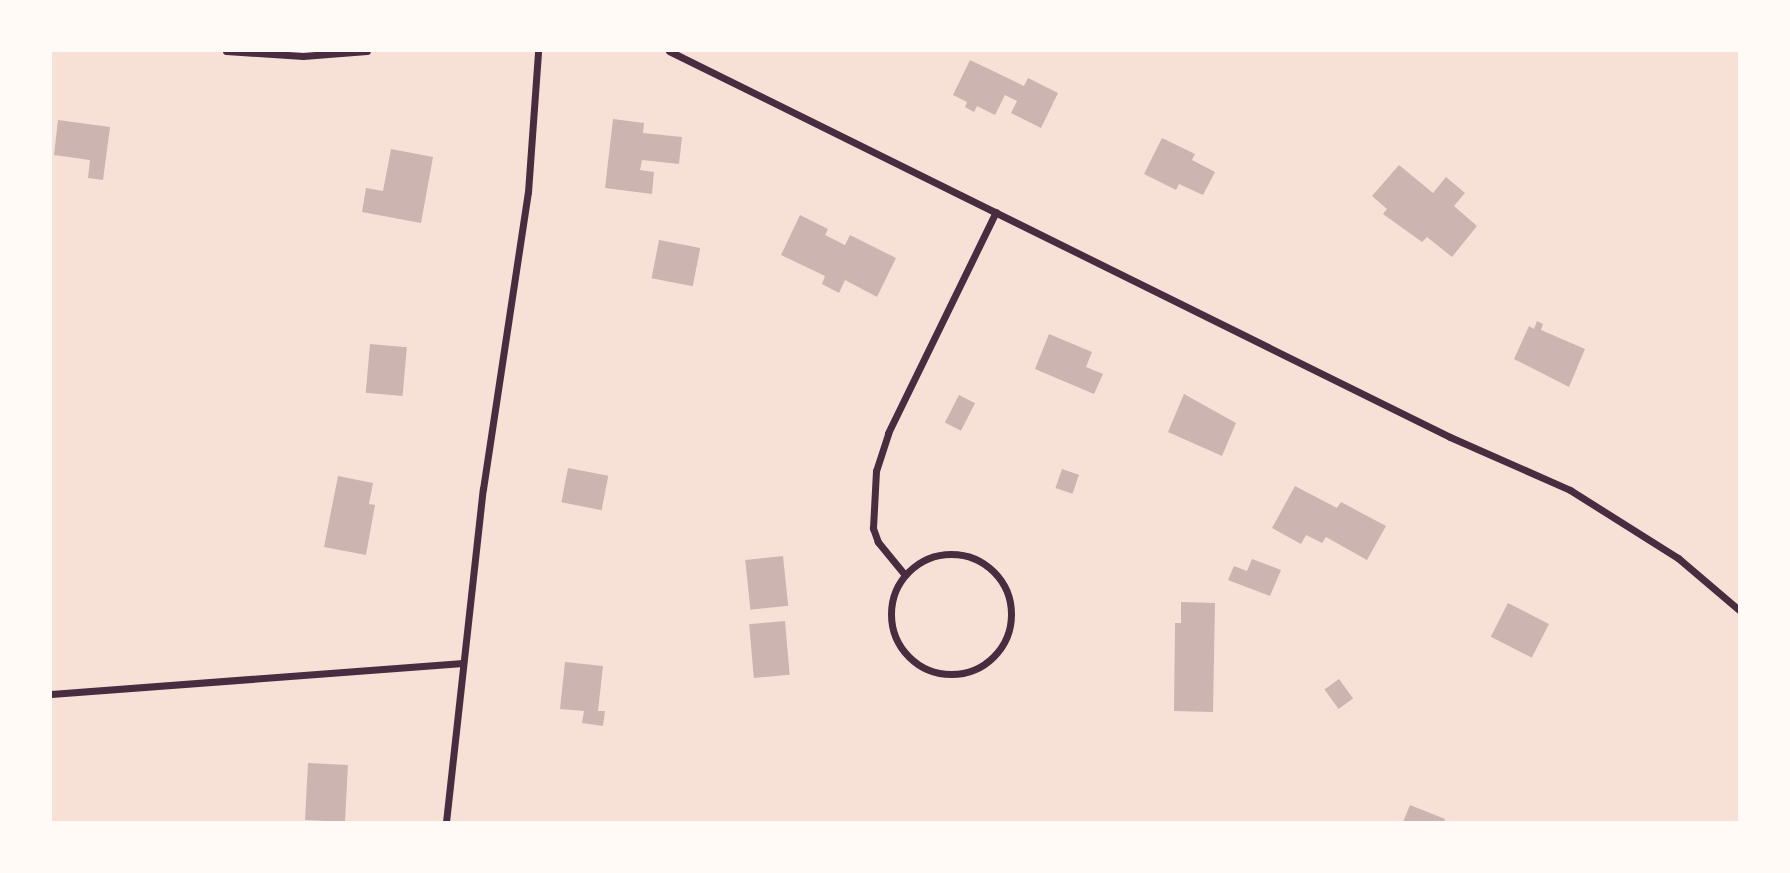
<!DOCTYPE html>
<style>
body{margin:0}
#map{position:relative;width:1790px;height:873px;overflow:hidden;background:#f7e1d7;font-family:Rubik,sans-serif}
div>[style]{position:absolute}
.building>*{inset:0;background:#ccb4b1;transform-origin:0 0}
.minor>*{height:7px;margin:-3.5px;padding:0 3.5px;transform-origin:3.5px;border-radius:3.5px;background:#4a2c40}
.minor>.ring{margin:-3.5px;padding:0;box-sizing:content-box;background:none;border:7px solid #4a2c40;border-radius:50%}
span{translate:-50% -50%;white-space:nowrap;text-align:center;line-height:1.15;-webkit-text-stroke:5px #fffaf5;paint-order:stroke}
.frame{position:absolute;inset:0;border:52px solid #fffaf5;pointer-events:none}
</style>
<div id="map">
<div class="building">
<i style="clip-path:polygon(970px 60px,1024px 86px,1028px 78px,1058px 93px,1041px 128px,1011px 113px,1017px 101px,1005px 95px,995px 115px,977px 106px,974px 112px,965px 107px,967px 102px,953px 95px)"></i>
<i style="clip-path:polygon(613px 119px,644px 123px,643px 133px,682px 137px,679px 164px,642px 160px,640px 170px,654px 172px,652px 194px,605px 188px)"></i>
<i style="clip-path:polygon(58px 120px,110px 127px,103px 180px,88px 178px,90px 160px,54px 155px)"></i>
<i style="clip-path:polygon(1162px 138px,1195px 154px,1192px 160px,1215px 172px,1203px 195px,1179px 184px,1176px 190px,1144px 174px)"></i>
<i style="clip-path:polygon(391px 149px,433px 157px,421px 223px,362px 212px,366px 188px,383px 191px)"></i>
<i style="clip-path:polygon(1399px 165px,1433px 193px,1446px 177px,1465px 193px,1454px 206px,1477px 226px,1452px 257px,1427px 237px,1422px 242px,1383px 214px,1387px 209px,1372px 196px)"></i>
<i style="clip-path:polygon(800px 215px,828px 229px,825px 235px,845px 245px,850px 235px,896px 258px,877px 297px,845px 280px,839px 293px,822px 284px,825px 276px,781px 255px)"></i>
<i style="left:659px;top:240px;width:42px;height:39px;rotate:11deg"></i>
<i style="clip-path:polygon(1537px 321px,1543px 324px,1541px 330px,1585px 349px,1569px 387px,1514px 359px,1529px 326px,1534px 329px)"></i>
<i style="clip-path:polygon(1049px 334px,1092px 352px,1086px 367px,1103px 374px,1094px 394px,1035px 369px)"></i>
<i style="left:370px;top:344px;width:37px;height:49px;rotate:5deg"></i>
<i style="clip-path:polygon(1184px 394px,1236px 423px,1222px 456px,1168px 432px)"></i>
<i style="left:959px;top:395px;width:18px;height:31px;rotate:27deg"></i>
<i style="left:568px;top:468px;width:41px;height:35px;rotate:11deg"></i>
<i style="left:1062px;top:469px;width:18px;height:20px;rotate:19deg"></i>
<i style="clip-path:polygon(338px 476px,373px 483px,369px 504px,375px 505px,366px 555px,324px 547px)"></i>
<i style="clip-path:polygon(1295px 486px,1337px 508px,1341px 502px,1386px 526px,1367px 560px,1326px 537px,1322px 543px,1306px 535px,1301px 544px,1272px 528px)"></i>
<i style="left:783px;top:556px;width:50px;height:38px;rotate:84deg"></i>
<i style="clip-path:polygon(1252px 559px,1281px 570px,1270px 596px,1228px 580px,1234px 566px,1247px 571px)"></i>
<i style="clip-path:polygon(1181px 602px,1215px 603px,1213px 712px,1174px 711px,1175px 623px,1181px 623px)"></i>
<i style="left:1508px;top:603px;width:46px;height:38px;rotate:27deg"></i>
<i style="left:785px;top:621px;width:54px;height:36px;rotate:85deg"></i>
<i style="clip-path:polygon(565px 662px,603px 666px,598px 711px,605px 711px,603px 726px,582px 723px,584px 711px,560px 709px)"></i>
<i style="left:1339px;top:679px;width:24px;height:18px;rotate:54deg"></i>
<i style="left:308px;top:763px;width:40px;height:57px;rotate:3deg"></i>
<i style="clip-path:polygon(1410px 805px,1445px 819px,1444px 822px,1403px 822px)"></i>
</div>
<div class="minor">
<i style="left:226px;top:51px;width:77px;rotate:3.7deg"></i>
<i style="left:303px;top:56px;width:64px;rotate:-4.5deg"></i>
<i style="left:669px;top:51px;width:871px;rotate:26.3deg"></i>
<i style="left:1450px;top:437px;width:131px;rotate:23.8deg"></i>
<i style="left:1570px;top:490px;width:128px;rotate:32.2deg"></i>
<i style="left:1678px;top:558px;width:80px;rotate:40.4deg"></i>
<i class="ring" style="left:891px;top:554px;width:113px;height:113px"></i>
<i style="left:905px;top:575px;width:43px;rotate:-129.3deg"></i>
<i style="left:878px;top:542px;width:15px;rotate:-110deg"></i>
<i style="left:873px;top:528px;width:57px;rotate:-87deg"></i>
<i style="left:876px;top:471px;width:40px;rotate:-72deg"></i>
<i style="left:888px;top:433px;width:246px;rotate:-64deg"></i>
<i style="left:51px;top:694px;width:413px;rotate:-4.3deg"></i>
<i style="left:446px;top:822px;width:335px;rotate:-83.7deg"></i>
<i style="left:483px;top:489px;width:300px;rotate:-81.4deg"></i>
<i style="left:528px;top:192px;width:141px;rotate:-85.9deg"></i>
</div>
<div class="frame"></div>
</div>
